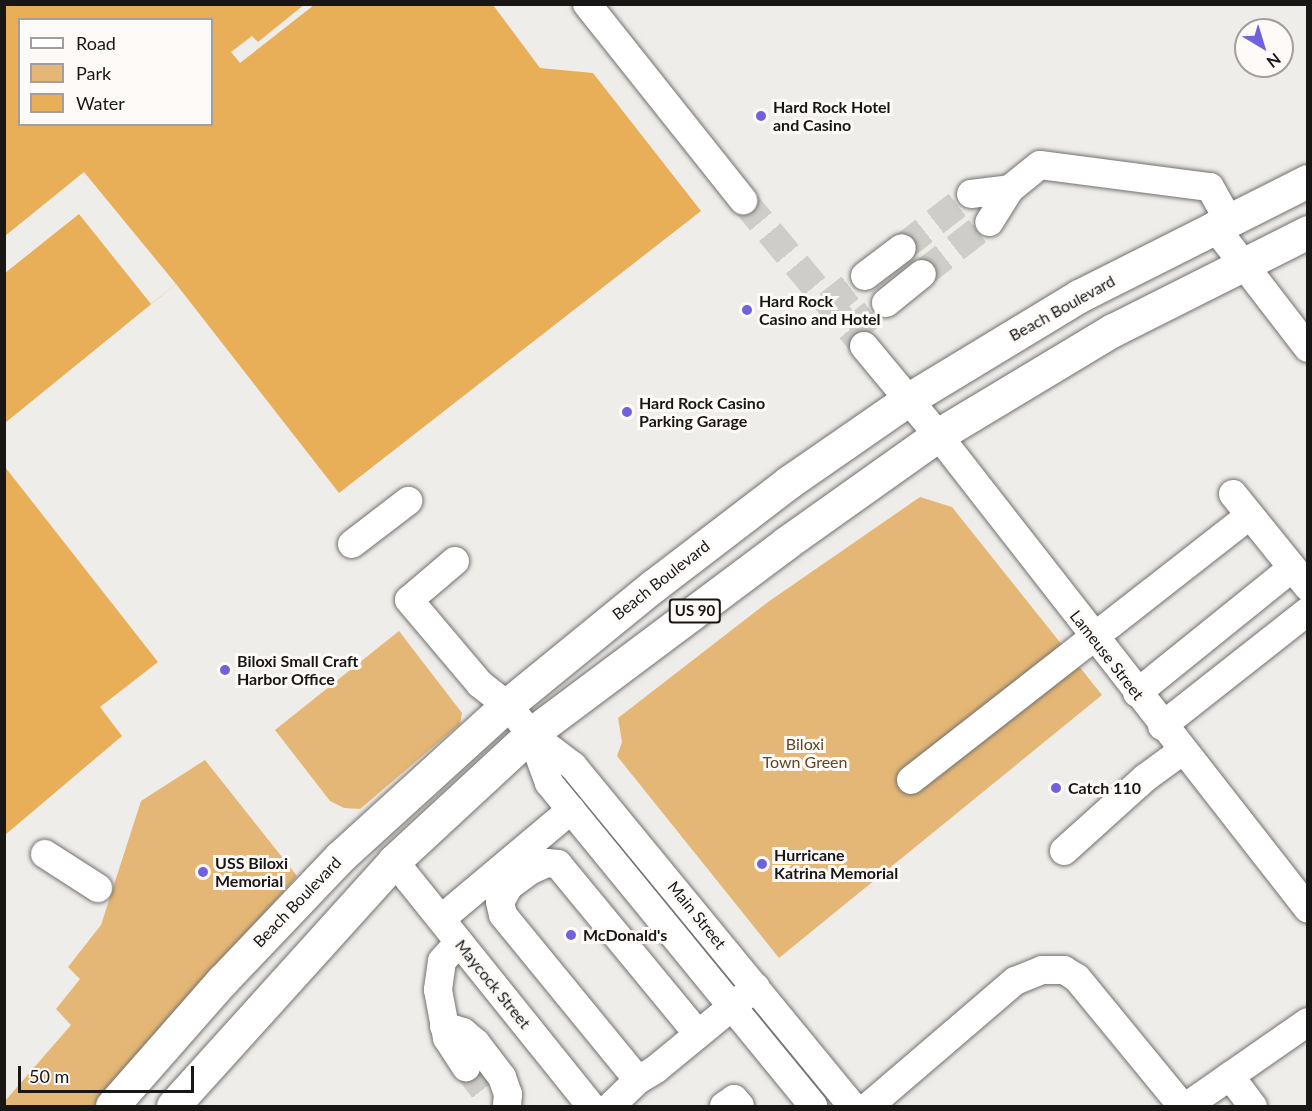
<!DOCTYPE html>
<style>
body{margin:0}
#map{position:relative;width:1312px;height:1111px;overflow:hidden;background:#efedea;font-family:Lato,sans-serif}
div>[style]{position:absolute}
.green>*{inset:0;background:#e5b776}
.water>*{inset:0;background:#e9af58}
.pier>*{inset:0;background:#efedea}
.minor-tunnel>*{height:28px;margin-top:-14px;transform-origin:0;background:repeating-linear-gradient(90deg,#cfcdca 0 28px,transparent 0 42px)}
.roads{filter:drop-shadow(0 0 2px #72706d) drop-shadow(0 0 2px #72706d)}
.minor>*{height:28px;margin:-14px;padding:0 14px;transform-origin:14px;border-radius:14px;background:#fff}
.major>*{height:33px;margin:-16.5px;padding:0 16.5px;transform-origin:16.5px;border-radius:16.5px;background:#fff}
.dots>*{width:16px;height:16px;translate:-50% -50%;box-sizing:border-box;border:3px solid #fdfaf8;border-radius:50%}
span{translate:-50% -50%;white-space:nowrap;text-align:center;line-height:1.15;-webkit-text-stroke:6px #fdfaf8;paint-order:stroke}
.shield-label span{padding:2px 4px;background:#fdfaf8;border:2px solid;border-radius:4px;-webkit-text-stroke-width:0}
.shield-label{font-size:15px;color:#181716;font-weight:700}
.poi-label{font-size:16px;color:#181716;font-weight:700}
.left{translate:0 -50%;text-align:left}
.street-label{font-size:16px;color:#181716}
.park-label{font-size:16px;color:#5f4723}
.frame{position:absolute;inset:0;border:6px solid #181716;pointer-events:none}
.legend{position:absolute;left:18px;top:18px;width:195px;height:108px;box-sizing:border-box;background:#fdfaf8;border:2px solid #a19f9e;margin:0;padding:8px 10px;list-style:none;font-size:18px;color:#181716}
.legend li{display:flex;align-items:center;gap:12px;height:30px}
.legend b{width:30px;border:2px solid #a19f9e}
.north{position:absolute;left:1234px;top:18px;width:60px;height:60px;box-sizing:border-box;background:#fdfaf8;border:2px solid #a19f9e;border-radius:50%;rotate:142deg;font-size:16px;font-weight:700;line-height:24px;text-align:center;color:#181716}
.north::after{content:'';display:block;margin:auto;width:21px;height:27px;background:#7261dc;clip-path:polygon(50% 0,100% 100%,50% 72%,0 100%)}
.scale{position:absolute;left:18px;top:1066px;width:176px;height:27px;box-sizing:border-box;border:3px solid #181716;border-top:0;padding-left:8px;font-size:18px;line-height:21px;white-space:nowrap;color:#181716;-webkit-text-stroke:4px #fdfaf8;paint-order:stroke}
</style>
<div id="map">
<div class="green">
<i style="clip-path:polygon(920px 497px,952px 507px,1102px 695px,779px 958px,617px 756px,622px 742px,618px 718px,768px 602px)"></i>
<i style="clip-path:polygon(399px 631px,462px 713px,460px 724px,360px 809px,344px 808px,330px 801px,275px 730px)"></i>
<i style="clip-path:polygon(205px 760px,297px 876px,96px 1106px,5px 1106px,5px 1101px,71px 1025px,56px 1009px,80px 979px,68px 967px,101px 925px,141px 801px)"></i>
</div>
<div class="water">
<i style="clip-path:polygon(evenodd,5px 5px,493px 5px,540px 68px,593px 73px,701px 211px,339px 493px,176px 284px,5px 423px,5px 5px,20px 20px,212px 20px,212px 124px,20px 124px,20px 20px)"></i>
<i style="clip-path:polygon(5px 467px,158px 662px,100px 707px,122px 736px,5px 835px)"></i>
</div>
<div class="pier">
<i style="clip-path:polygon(305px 4px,314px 5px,240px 63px,231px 52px,252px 36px,258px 42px)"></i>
<i style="clip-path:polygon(84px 172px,176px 284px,151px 304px,79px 214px,5px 273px,5px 236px)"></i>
</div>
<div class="minor-tunnel">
<i style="left:743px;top:200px;width:190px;rotate:50.3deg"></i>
<i style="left:902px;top:248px;width:88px;rotate:-38deg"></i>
<i style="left:922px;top:274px;width:85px;rotate:-37.8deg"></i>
<i style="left:828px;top:305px;width:47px;rotate:-38.1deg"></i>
<i style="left:851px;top:331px;width:45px;rotate:-38.7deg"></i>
<i style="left:466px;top:1067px;width:37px;rotate:52deg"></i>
</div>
<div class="roads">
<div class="minor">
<i style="left:587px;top:4px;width:251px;rotate:51.5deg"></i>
<i style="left:1010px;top:189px;width:38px;rotate:-39deg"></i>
<i style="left:1040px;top:165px;width:171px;rotate:7.4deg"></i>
<i style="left:1210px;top:187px;width:37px;rotate:61deg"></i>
<i style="left:971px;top:194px;width:39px;rotate:-7deg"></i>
<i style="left:1010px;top:189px;width:39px;rotate:122deg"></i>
<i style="left:1214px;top:226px;width:154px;rotate:52.4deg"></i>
<i style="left:865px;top:276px;width:46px;rotate:-37.1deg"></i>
<i style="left:886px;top:303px;width:46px;rotate:-38.9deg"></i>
<i style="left:864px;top:346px;width:116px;rotate:50.3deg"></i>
<i style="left:938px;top:435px;width:601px;rotate:52.02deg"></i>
<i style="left:1233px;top:494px;width:119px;rotate:51.1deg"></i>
<i style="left:352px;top:544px;width:71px;rotate:-37.5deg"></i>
<i style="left:455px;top:561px;width:60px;rotate:139.7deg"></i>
<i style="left:409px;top:600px;width:110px;rotate:49.8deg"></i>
<i style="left:480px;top:684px;width:34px;rotate:38deg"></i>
<i style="left:507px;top:705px;width:38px;rotate:50deg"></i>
<i style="left:531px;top:734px;width:53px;rotate:37.3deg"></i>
<i style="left:573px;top:766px;width:440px;rotate:50.6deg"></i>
<i style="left:1137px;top:693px;width:199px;rotate:-38.9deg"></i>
<i style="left:1162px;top:726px;width:186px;rotate:-38.2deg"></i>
<i style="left:531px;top:734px;width:52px;rotate:69.8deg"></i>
<i style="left:549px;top:783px;width:417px;rotate:50.7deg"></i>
<i style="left:911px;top:780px;width:430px;rotate:-38deg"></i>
<i style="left:1064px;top:851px;width:109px;rotate:-42deg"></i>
<i style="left:1145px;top:778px;width:46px;rotate:-36.1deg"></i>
<i style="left:45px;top:854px;width:63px;rotate:32.7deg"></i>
<i style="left:394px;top:861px;width:314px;rotate:51.2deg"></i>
<i style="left:441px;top:919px;width:170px;rotate:-40deg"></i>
<i style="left:459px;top:942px;width:25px;rotate:132deg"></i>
<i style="left:442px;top:961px;width:29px;rotate:98deg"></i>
<i style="left:438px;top:990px;width:49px;rotate:79.4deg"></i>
<i style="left:447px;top:1038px;width:35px;rotate:57deg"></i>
<i style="left:444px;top:1026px;width:20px;rotate:18deg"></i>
<i style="left:463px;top:1032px;width:17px;rotate:40deg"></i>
<i style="left:476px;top:1043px;width:43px;rotate:52.6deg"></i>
<i style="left:502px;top:1077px;width:18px;rotate:71deg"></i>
<i style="left:508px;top:1094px;width:12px;rotate:95deg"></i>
<i style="left:698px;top:1034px;width:220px;rotate:-129.5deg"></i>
<i style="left:558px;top:864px;width:11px;rotate:-175deg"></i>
<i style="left:547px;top:863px;width:17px;rotate:156deg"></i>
<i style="left:531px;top:870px;width:27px;rotate:144deg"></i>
<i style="left:509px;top:886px;width:18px;rotate:119deg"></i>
<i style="left:500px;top:902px;width:13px;rotate:77deg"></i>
<i style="left:503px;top:915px;width:213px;rotate:50.7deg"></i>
<i style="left:638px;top:1080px;width:21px;rotate:-31deg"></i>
<i style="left:656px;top:1069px;width:129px;rotate:-39.4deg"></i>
<i style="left:1230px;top:1076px;width:38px;rotate:53deg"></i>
<i style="left:611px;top:1106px;width:37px;rotate:-44deg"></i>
<i style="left:724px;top:1106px;width:12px;rotate:-35deg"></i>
<i style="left:734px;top:1099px;width:9px;rotate:49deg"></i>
<i style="left:869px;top:1106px;width:192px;rotate:-40.6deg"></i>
<i style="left:1015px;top:981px;width:29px;rotate:-22deg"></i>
<i style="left:1042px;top:970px;width:22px"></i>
<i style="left:1064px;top:970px;width:15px;rotate:32deg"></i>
<i style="left:1077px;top:978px;width:166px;rotate:50.6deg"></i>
<i style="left:1187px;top:1106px;width:147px;rotate:-34.8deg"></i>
</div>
<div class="major">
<i style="left:112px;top:1106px;width:167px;rotate:-48.7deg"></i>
<i style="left:222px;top:981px;width:171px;rotate:-46.4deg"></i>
<i style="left:340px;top:857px;width:226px;rotate:-42.3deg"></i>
<i style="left:507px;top:705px;width:188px;rotate:-39.2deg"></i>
<i style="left:653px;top:586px;width:171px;rotate:-37.4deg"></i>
<i style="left:789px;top:482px;width:146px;rotate:-34.7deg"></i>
<i style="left:909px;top:399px;width:199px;rotate:-31.2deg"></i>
<i style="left:1079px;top:296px;width:256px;rotate:-26.7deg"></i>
<i style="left:173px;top:1106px;width:330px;rotate:-47.9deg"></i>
<i style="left:394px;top:861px;width:187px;rotate:-42.8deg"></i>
<i style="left:531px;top:734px;width:319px;rotate:-36.8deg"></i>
<i style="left:786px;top:543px;width:186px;rotate:-35.4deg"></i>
<i style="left:938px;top:435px;width:204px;rotate:-31deg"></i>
<i style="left:1113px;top:330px;width:218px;rotate:-26.7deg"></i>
</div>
</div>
<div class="dots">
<i style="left:761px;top:116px;background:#7261dc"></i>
<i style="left:747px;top:310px;background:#7261dc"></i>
<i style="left:627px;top:412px;background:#7261dc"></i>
<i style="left:225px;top:670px;background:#7261dc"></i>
<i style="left:1056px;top:788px;background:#7261dc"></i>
<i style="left:762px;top:864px;background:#7261dc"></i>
<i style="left:203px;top:872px;background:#7261dc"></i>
<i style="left:571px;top:935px;background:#7261dc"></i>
</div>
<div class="shield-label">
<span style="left:695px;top:611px">US 90</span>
</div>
<div class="poi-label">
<span class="left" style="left:773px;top:116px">Hard Rock Hotel<br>and Casino</span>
<span class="left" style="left:759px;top:310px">Hard Rock<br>Casino and Hotel</span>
<span class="left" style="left:639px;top:412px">Hard Rock Casino<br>Parking Garage</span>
<span class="left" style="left:237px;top:670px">Biloxi Small Craft<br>Harbor Office</span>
<span class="left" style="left:1068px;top:788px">Catch 110</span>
<span class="left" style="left:774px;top:864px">Hurricane<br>Katrina Memorial</span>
<span class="left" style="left:215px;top:872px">USS Biloxi<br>Memorial</span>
<span class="left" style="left:583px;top:935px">McDonald's</span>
</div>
<div class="street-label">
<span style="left:1062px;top:308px;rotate:-29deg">Beach Boulevard</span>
<span style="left:661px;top:580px;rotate:-38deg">Beach Boulevard</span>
<span style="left:1107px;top:655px;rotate:52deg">Lameuse Street</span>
<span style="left:297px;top:902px;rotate:-46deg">Beach Boulevard</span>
<span style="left:697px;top:915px;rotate:51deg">Main Street</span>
<span style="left:493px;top:984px;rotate:51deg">Maycock Street</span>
</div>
<div class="park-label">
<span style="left:805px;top:753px">Biloxi<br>Town Green</span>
</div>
<div class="frame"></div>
<ul class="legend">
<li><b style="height:8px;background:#fff"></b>Road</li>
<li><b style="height:16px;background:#e5b776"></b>Park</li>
<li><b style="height:16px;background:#e9af58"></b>Water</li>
</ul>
<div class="north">N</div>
<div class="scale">50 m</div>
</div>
